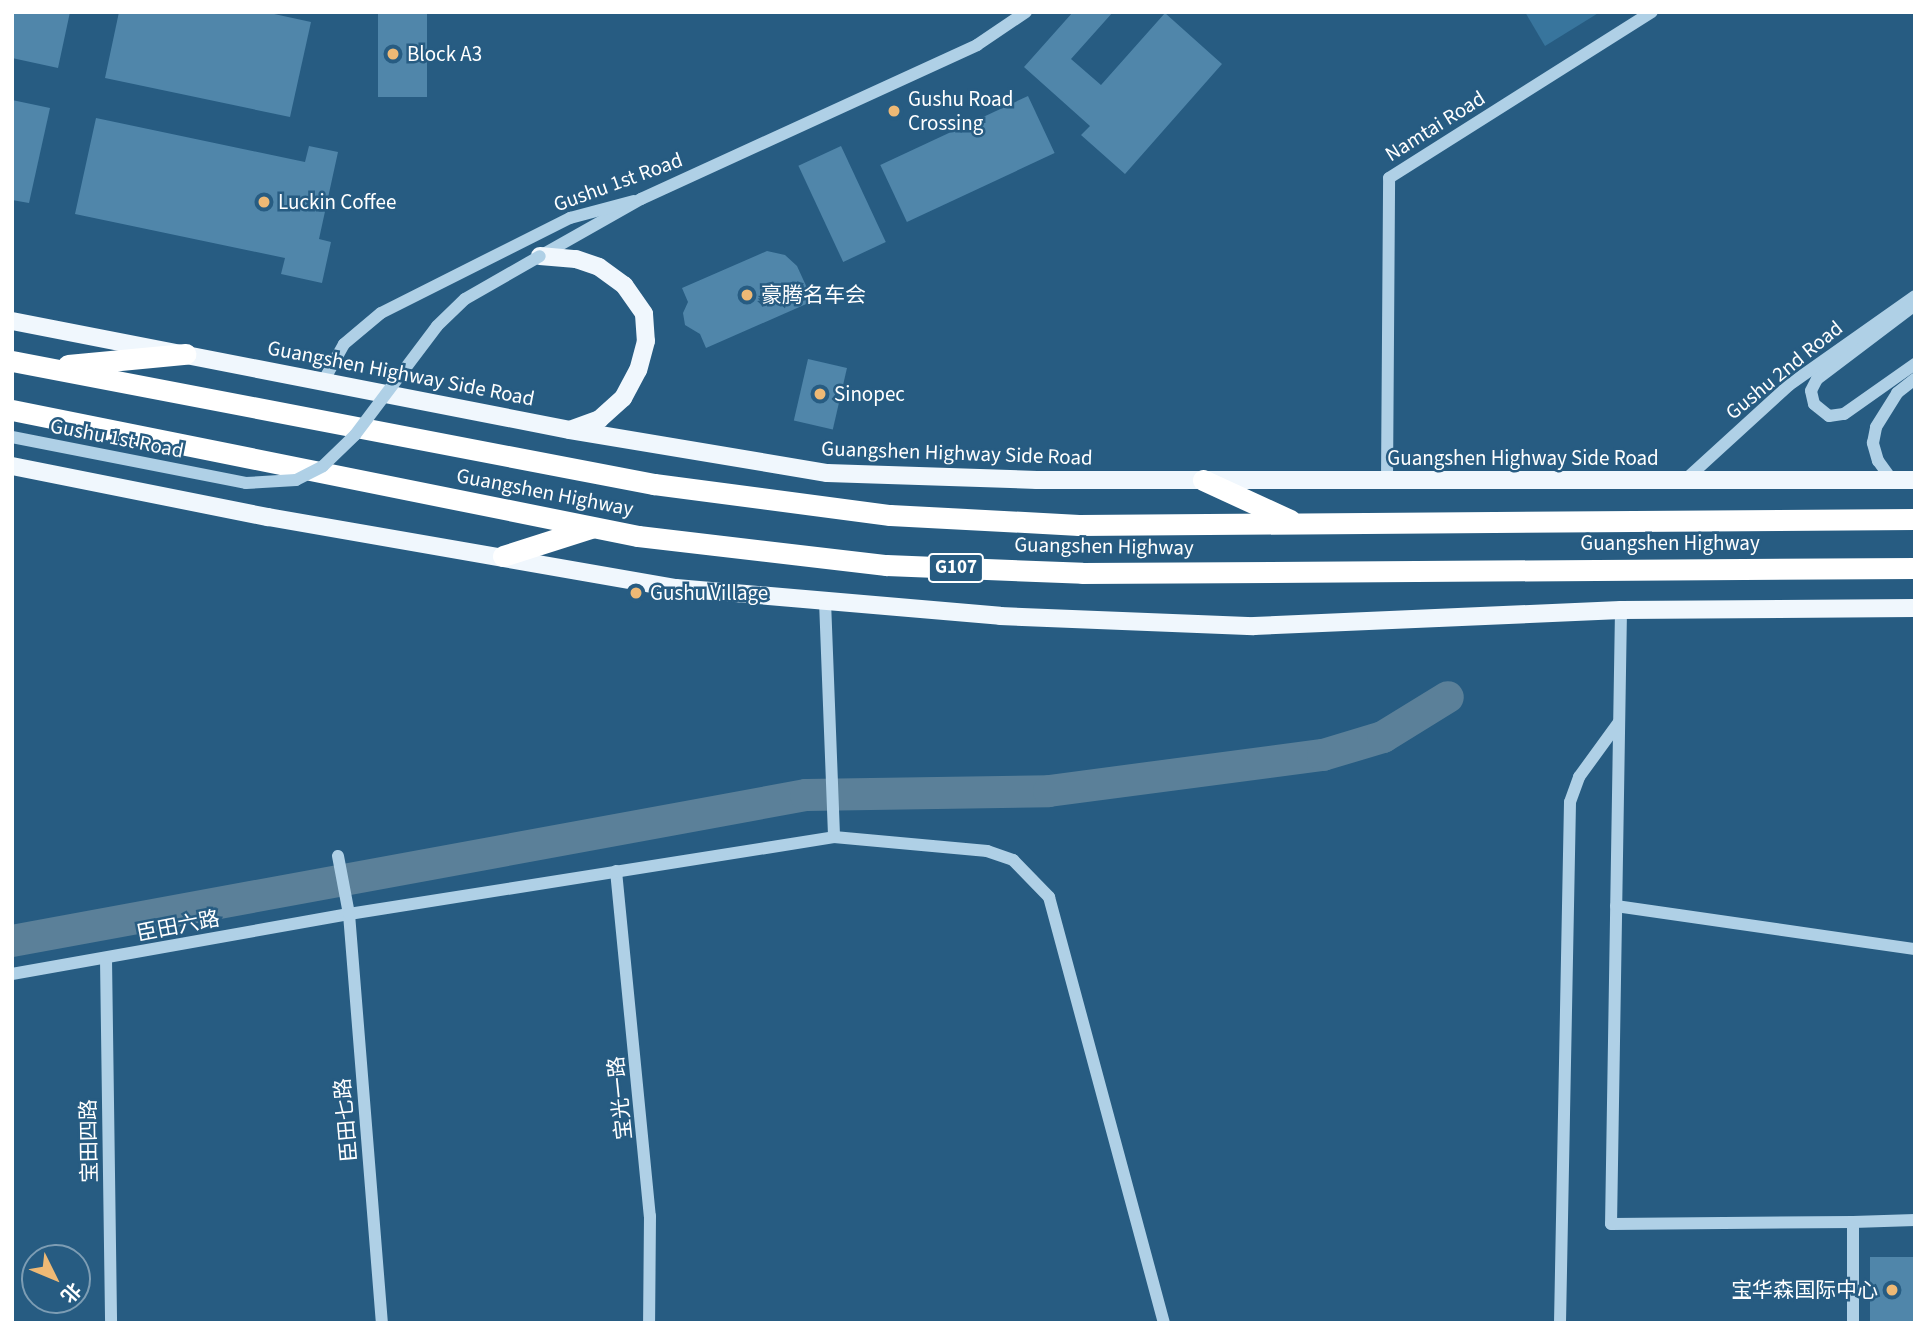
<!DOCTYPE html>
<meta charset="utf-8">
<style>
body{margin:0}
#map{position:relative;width:1927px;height:1335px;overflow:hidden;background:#275c82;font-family:"Source Sans 3","Noto Sans SC",sans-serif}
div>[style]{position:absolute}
.green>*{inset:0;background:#38759d}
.river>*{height:32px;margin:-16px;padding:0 16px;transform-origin:16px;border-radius:16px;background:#5b8099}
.building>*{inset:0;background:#5086aa;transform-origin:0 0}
.minor>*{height:12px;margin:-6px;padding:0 6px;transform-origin:6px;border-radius:6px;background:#afd0e6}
.major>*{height:18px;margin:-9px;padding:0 9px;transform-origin:9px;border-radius:9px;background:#f0f7fd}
.highway>*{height:21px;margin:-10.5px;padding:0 10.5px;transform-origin:10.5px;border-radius:10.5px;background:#fff}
.minor-bridge>*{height:12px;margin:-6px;padding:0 6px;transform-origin:6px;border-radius:6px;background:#afd0e6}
.dots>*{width:19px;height:19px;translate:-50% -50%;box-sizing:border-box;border:4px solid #275c82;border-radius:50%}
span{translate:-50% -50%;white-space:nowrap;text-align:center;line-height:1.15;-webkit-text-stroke:5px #275c82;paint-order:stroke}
.shield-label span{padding:2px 5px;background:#275c82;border:2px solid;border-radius:5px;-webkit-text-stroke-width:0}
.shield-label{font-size:19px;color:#fff;font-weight:700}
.poi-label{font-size:21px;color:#fff}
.left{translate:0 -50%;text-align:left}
.right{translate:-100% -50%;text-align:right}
.street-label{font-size:21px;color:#fff}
.frame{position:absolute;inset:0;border:14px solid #fff;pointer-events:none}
.north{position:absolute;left:21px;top:1244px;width:70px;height:70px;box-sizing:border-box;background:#275c82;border:2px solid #7d9db4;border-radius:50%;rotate:133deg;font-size:19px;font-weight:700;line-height:28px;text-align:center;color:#fff}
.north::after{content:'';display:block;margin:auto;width:24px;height:32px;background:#eeb975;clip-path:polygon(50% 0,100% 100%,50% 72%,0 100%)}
</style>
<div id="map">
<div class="green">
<i style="clip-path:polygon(1525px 12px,1600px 12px,1545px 46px)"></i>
</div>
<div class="river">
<i style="left:12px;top:941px;width:807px;rotate:-10.42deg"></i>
<i style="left:806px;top:795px;width:243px;rotate:-0.9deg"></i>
<i style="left:1049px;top:791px;width:276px;rotate:-7.5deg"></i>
<i style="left:1323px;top:755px;width:63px;rotate:-16.7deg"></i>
<i style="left:1383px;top:737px;width:76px;rotate:-31.6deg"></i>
</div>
<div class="building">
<i style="clip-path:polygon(12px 12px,70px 12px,58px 68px,12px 58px)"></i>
<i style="clip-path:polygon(119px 12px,265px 12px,311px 22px,290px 117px,105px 78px)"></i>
<i style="left:378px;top:12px;width:49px;height:85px"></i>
<i style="clip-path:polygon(1073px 12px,1113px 12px,1071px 59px,1101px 85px,1165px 13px,1222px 64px,1125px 174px,1081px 135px,1090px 126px,1024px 67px)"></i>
<i style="left:1028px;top:96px;width:63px;height:163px;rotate:65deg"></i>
<i style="clip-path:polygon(12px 100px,50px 108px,29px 203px,12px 200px)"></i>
<i style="clip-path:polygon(96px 118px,305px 162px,309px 146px,338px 152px,319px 239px,331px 242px,322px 283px,281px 274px,285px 258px,75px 214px)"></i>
<i style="left:841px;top:146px;width:106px;height:47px;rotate:65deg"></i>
<i style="clip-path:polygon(767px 251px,785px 255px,797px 266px,813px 301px,706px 348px,700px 334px,685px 325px,683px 313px,688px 302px,682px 288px)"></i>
<i style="left:808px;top:359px;width:40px;height:63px;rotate:13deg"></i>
<i style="left:1870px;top:1257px;width:45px;height:66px"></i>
</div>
<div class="minor">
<i style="left:542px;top:255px;width:114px;rotate:-29.5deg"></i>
<i style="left:641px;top:199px;width:370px;rotate:-24.6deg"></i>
<i style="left:977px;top:45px;width:59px;rotate:-34deg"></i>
<i style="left:1915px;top:305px;width:123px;rotate:142.9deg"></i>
<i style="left:1817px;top:379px;width:13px;rotate:117deg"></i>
<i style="left:1811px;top:391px;width:13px;rotate:77deg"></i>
<i style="left:1814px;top:404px;width:19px;rotate:39deg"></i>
<i style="left:1829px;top:416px;width:15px;rotate:-8deg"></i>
<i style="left:1844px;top:414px;width:87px;rotate:-35.2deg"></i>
<i style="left:324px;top:380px;width:41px;rotate:-60.9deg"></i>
<i style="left:344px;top:344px;width:48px;rotate:-40deg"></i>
<i style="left:381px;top:313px;width:212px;rotate:-26.7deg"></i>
<i style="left:570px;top:218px;width:66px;rotate:-14.9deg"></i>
<i style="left:1387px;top:480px;width:302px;rotate:-89.6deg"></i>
<i style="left:1389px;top:178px;width:311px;rotate:-32.3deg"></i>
<i style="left:1892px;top:480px;width:24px;rotate:-126deg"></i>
<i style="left:1878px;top:461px;width:19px;rotate:-106deg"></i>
<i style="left:1873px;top:443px;width:16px;rotate:-79deg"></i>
<i style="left:1876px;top:427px;width:40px;rotate:-58deg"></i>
<i style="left:1897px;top:393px;width:23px;rotate:-38deg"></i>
<i style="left:1684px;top:481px;width:142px;rotate:-42.4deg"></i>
<i style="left:1789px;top:385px;width:154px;rotate:-35.2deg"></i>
<i style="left:825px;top:601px;width:236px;rotate:87.8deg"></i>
<i style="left:1621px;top:610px;width:614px;rotate:90.93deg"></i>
<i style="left:1611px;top:1224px;width:242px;rotate:-0.5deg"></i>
<i style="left:338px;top:856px;width:59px;rotate:79.3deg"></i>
<i style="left:349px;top:914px;width:410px;rotate:85.4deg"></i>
<i style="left:616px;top:871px;width:347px;rotate:84.4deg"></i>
<i style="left:650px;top:1216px;width:107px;rotate:90.5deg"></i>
<i style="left:1616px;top:906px;width:302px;rotate:8.2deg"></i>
<i style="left:106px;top:959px;width:364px;rotate:89.2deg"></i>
<i style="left:12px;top:974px;width:342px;rotate:-10.1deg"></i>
<i style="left:349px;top:914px;width:491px;rotate:-9deg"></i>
<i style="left:834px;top:837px;width:154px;rotate:5.2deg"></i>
<i style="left:987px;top:851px;width:28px;rotate:19deg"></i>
<i style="left:1013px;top:860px;width:52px;rotate:45.8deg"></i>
<i style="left:1049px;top:897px;width:441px;rotate:74.9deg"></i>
<i style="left:1560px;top:1323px;width:521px;rotate:-88.9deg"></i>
<i style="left:1570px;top:802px;width:27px;rotate:-70deg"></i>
<i style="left:1579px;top:777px;width:68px;rotate:-54deg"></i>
<i style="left:1853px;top:1323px;width:101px;rotate:-90deg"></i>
<i style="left:1853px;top:1222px;width:62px;rotate:-1.8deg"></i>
</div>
<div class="major">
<i style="left:540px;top:256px;width:36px;rotate:5deg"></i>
<i style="left:576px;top:259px;width:24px;rotate:19deg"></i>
<i style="left:599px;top:267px;width:31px;rotate:36deg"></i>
<i style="left:624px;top:285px;width:35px;rotate:55deg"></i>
<i style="left:644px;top:314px;width:27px;rotate:86deg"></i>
<i style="left:646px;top:341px;width:30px;rotate:105deg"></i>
<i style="left:638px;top:370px;width:32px;rotate:118deg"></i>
<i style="left:623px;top:398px;width:31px;rotate:138deg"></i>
<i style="left:600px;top:419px;width:30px;rotate:160deg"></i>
<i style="left:12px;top:321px;width:569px;rotate:11.05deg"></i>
<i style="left:570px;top:430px;width:261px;rotate:9.5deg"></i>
<i style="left:827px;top:473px;width:210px;rotate:1.9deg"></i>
<i style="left:1037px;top:480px;width:878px"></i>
<i style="left:12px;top:466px;width:261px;rotate:11.3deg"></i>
<i style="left:268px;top:517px;width:414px;rotate:9.9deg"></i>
<i style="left:676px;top:588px;width:325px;rotate:4.9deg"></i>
<i style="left:1000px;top:616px;width:254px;rotate:2.3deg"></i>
<i style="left:1254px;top:626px;width:367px;rotate:-2.5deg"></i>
<i style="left:1621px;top:610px;width:294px;rotate:-0.4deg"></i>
</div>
<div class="highway">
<i style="left:12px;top:361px;width:654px;rotate:10.85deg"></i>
<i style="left:654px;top:484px;width:238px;rotate:7.5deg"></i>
<i style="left:890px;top:515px;width:189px;rotate:3deg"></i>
<i style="left:1079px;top:525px;width:836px;rotate:-0.41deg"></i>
<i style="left:68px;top:365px;width:118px;rotate:-5.4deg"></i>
<i style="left:12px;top:410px;width:639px;rotate:11.38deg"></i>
<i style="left:638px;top:536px;width:250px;rotate:6.7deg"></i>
<i style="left:886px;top:565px;width:196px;rotate:2.3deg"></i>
<i style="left:1082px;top:573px;width:833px;rotate:-0.34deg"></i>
<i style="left:1203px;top:480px;width:96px;rotate:24.7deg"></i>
<i style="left:503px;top:556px;width:92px;rotate:-17.7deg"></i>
</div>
<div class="minor-bridge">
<i style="left:12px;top:437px;width:238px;rotate:11.1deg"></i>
<i style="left:246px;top:483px;width:50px;rotate:-3.4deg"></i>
<i style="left:296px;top:480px;width:30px;rotate:-27deg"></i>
<i style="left:323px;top:466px;width:45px;rotate:-44.1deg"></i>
<i style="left:355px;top:435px;width:136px;rotate:-53deg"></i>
<i style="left:437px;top:326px;width:39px;rotate:-44deg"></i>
<i style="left:465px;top:299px;width:86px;rotate:-29.8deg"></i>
</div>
<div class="dots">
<i style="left:393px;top:54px;background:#eeb975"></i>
<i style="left:894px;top:111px;background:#eeb975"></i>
<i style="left:264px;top:202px;background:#eeb975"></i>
<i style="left:747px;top:295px;background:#eeb975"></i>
<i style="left:820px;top:394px;background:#eeb975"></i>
<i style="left:636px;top:593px;background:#eeb975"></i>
<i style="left:1892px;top:1290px;background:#eeb975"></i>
</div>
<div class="shield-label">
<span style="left:956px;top:568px">G107</span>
</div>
<div class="poi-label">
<span class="left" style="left:407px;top:54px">Block A3</span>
<span class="left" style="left:908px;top:111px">Gushu Road<br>Crossing</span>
<span class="left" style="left:278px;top:202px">Luckin Coffee</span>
<span class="left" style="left:761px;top:295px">豪腾名车会</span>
<span class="left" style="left:834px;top:394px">Sinopec</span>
<span class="left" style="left:650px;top:593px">Gushu Village</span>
<span class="right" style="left:1878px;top:1290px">宝华森国际中心</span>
</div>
<div class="street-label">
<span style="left:1435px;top:126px;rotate:-32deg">Namtai Road</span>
<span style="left:618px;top:182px;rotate:-20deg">Gushu 1st Road</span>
<span style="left:1784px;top:370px;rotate:-39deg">Gushu 2nd Road</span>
<span style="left:401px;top:373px;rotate:11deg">Guangshen Highway Side Road</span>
<span style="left:117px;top:438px;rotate:11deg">Gushu 1st Road</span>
<span style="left:957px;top:453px;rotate:2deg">Guangshen Highway Side Road</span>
<span style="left:1523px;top:458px">Guangshen Highway Side Road</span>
<span style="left:545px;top:492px;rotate:11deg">Guangshen Highway</span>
<span style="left:1670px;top:543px">Guangshen Highway</span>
<span style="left:1104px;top:546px;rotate:1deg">Guangshen Highway</span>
<span style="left:178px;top:926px;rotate:-11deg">臣田六路</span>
<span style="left:620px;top:1098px;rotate:-96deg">宝光一路</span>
<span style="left:346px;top:1120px;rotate:-95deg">臣田七路</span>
<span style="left:89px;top:1141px;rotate:-91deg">宝田四路</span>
</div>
<div class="frame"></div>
<div class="north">北</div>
</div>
